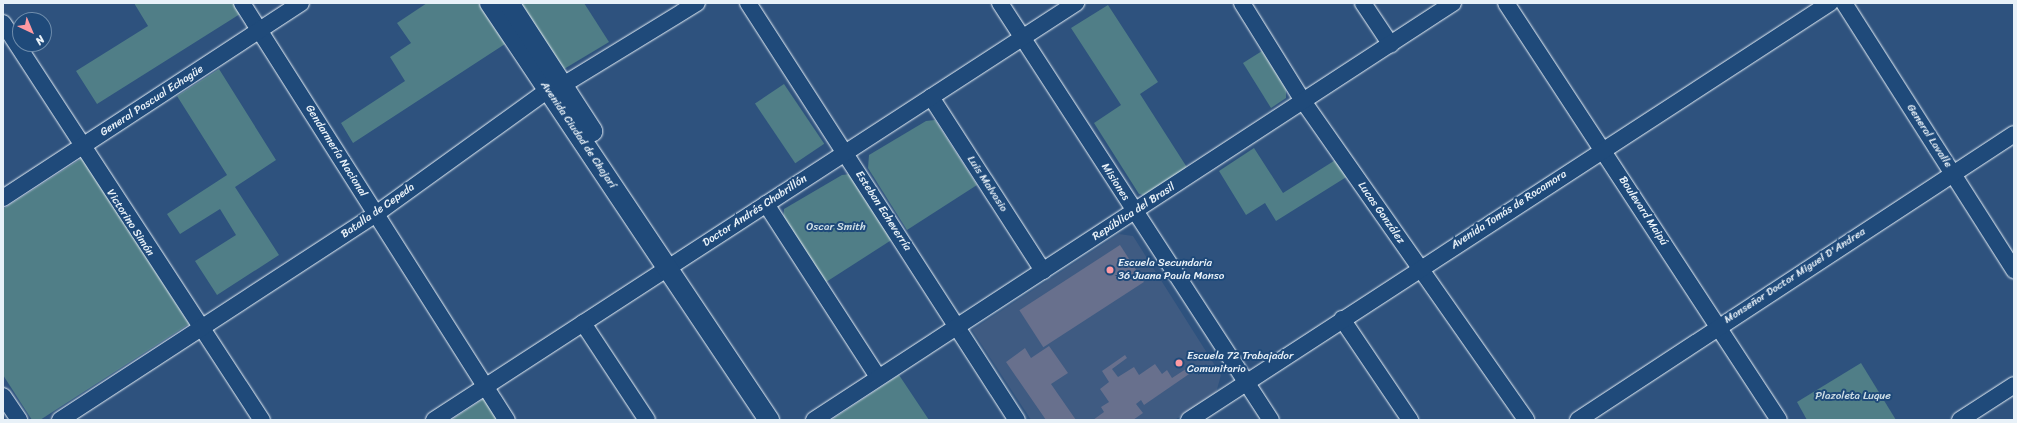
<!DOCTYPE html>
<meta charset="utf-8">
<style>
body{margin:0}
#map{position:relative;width:2017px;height:423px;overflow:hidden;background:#2e527e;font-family:Sriracha,sans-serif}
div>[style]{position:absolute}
.built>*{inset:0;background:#3f5b82}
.green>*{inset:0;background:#507e87;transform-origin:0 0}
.building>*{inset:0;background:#68708d;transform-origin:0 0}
.roads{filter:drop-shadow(0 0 1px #e8f1f8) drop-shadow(0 0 1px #e8f1f8)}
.minor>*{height:16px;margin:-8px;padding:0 8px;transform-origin:8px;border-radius:8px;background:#1f4a7a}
.major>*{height:20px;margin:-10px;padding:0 10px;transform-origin:10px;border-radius:10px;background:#1f4a7a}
.dots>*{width:11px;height:11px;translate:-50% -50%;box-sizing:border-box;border:2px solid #1f4a7a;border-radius:50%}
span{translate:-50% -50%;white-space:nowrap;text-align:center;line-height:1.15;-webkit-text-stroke:4px #1f4a7a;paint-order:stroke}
.street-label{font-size:11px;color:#e8f1f8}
.park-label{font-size:11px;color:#d1e0e7}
.poi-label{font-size:11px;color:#e8f1f8}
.left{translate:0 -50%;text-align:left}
.frame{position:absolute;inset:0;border:4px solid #e8f1f8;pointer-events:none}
.north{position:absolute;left:12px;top:12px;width:40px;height:40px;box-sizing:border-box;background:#1f4a7a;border:1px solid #6f8dac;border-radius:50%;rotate:136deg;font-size:11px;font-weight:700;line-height:16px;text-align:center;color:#e8f1f8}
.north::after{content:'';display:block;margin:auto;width:14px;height:18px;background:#ff9aa2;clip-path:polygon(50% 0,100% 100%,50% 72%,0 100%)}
</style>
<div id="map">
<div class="built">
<i style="clip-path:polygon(1119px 234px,1133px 236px,1221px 375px,1216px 393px,1175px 420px,1031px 420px,972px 330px)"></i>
</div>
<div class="green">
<i style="clip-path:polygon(134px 3px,233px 3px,240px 14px,97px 104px,76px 71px,148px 26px)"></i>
<i style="clip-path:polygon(427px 3px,478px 3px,505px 44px,353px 143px,341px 123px,405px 81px,390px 57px,411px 43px,397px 23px)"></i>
<i style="clip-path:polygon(521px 3px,584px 3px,609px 42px,564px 69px)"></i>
<i style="clip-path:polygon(1108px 5px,1158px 82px,1140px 94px,1188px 169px,1147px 196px,1139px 194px,1094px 123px,1121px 105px,1071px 28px)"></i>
<i style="clip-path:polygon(1262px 51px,1286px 89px,1286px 98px,1271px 108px,1243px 63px)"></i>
<i style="clip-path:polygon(219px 69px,276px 160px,235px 187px,279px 255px,217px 295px,195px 261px,236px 235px,220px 209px,180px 234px,167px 214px,227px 175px,177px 96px)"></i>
<i style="left:784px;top:84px;width:72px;height:35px;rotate:56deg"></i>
<i style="clip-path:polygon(935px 120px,977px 185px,907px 230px,868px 168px,869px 155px,926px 121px)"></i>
<i style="clip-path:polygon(1254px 148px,1283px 193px,1337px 159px,1348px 176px,1276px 221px,1265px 203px,1246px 215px,1219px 171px)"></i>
<i style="clip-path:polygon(82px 158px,189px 324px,40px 420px,32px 420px,3px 375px,3px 209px)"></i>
<i style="clip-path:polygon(851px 174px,893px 239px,823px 284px,783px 222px,784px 209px,842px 175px)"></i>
<i style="clip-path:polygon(1861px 363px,1896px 420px,1807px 420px,1797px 402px)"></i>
<i style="clip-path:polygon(899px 375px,929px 420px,831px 420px)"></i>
<i style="clip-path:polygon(486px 397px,501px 420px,451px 420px)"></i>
</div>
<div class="building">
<i style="left:1120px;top:245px;width:44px;height:120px;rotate:57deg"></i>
<i style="clip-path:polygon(1049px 346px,1068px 373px,1051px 384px,1076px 420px,1046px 420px,1006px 362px,1025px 348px,1031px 358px)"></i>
<i style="clip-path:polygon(1125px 355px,1127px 358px,1112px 369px,1118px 377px,1134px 367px,1139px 375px,1155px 364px,1162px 374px,1167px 370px,1172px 378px,1189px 367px,1192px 372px,1144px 405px,1141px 400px,1136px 404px,1143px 413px,1133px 420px,1093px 420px,1104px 412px,1101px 407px,1109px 402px,1100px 389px,1109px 382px,1102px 371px)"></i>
</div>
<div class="roads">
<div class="minor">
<i style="left:242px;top:3px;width:494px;rotate:57.6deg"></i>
<i style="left:748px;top:3px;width:496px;rotate:57.2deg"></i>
<i style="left:1000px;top:3px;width:497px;rotate:57deg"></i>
<i style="left:1242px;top:3px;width:115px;rotate:58.1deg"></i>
<i style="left:1303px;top:101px;width:389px;rotate:55deg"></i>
<i style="left:1363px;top:3px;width:50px;rotate:56.3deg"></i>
<i style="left:1506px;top:3px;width:498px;rotate:56.8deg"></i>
<i style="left:1844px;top:3px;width:317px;rotate:57.5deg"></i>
<i style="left:3px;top:23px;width:474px;rotate:56.9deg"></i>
<i style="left:931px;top:97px;width:207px;rotate:57.2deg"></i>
<i style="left:3px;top:198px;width:356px;rotate:-33.2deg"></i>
<i style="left:766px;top:204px;width:206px;rotate:57.1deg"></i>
<i style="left:1342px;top:319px;width:122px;rotate:56deg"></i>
<i style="left:583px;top:323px;width:116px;rotate:56.6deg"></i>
<i style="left:3px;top:396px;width:29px;rotate:56deg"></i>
<i style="left:60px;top:420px;width:377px;rotate:-33.1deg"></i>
<i style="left:376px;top:214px;width:212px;rotate:-35.8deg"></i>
<i style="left:548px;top:90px;width:16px;rotate:-18deg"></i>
<i style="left:563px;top:85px;width:157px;rotate:-31.5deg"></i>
<i style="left:434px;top:420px;width:766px;rotate:-33.01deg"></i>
<i style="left:814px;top:420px;width:763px;rotate:-33.13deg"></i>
<i style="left:1189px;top:420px;width:765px;rotate:-33.05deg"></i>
<i style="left:1578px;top:420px;width:521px;rotate:-33.26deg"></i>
<i style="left:1960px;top:420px;width:64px;rotate:-32.9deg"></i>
</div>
<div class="major">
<i style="left:490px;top:3px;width:502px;rotate:56.21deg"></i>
<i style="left:509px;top:3px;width:153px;rotate:57deg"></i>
</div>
</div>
<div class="dots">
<i style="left:1110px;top:270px;background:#ff9aa2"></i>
<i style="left:1179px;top:363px;background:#ff9aa2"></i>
</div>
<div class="street-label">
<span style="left:152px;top:101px;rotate:-33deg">General Pascual Echagüe</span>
<span style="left:578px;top:135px;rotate:56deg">Avenida Ciudad de Chajarí</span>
<span style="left:1929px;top:136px;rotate:57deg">General Lavalle</span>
<span style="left:336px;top:151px;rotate:58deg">Gendarmería Nacional</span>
<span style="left:1115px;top:182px;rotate:57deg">Misiones</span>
<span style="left:987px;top:184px;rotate:57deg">Luis Malvasio</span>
<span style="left:1509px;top:210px;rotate:-33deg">Avenida Tomás de Rocamora</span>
<span style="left:378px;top:211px;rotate:-35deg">Batalla de Cepeda</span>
<span style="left:755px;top:211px;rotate:-33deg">Doctor Andrés Chabrillón</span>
<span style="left:883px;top:211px;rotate:57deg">Esteban Echeverría</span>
<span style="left:1643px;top:211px;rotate:57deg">Boulevard Maipú</span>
<span style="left:1134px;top:212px;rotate:-33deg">República del Brasil</span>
<span style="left:1381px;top:213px;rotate:55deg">Lucas González</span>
<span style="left:130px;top:223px;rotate:57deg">Victorino Simón</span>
<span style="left:1795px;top:276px;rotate:-33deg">Monseñor Doctor Miguel D'Andrea</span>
</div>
<div class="park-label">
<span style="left:836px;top:227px">Oscar Smith</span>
<span style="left:1853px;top:396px">Plazoleta Luque</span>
</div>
<div class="poi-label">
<span class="left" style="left:1118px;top:270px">Escuela Secundaria<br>36 Juana Paula Manso</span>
<span class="left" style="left:1187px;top:363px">Escuela 72 Trabajador<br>Comunitario</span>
</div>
<div class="frame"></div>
<div class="north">N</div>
</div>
